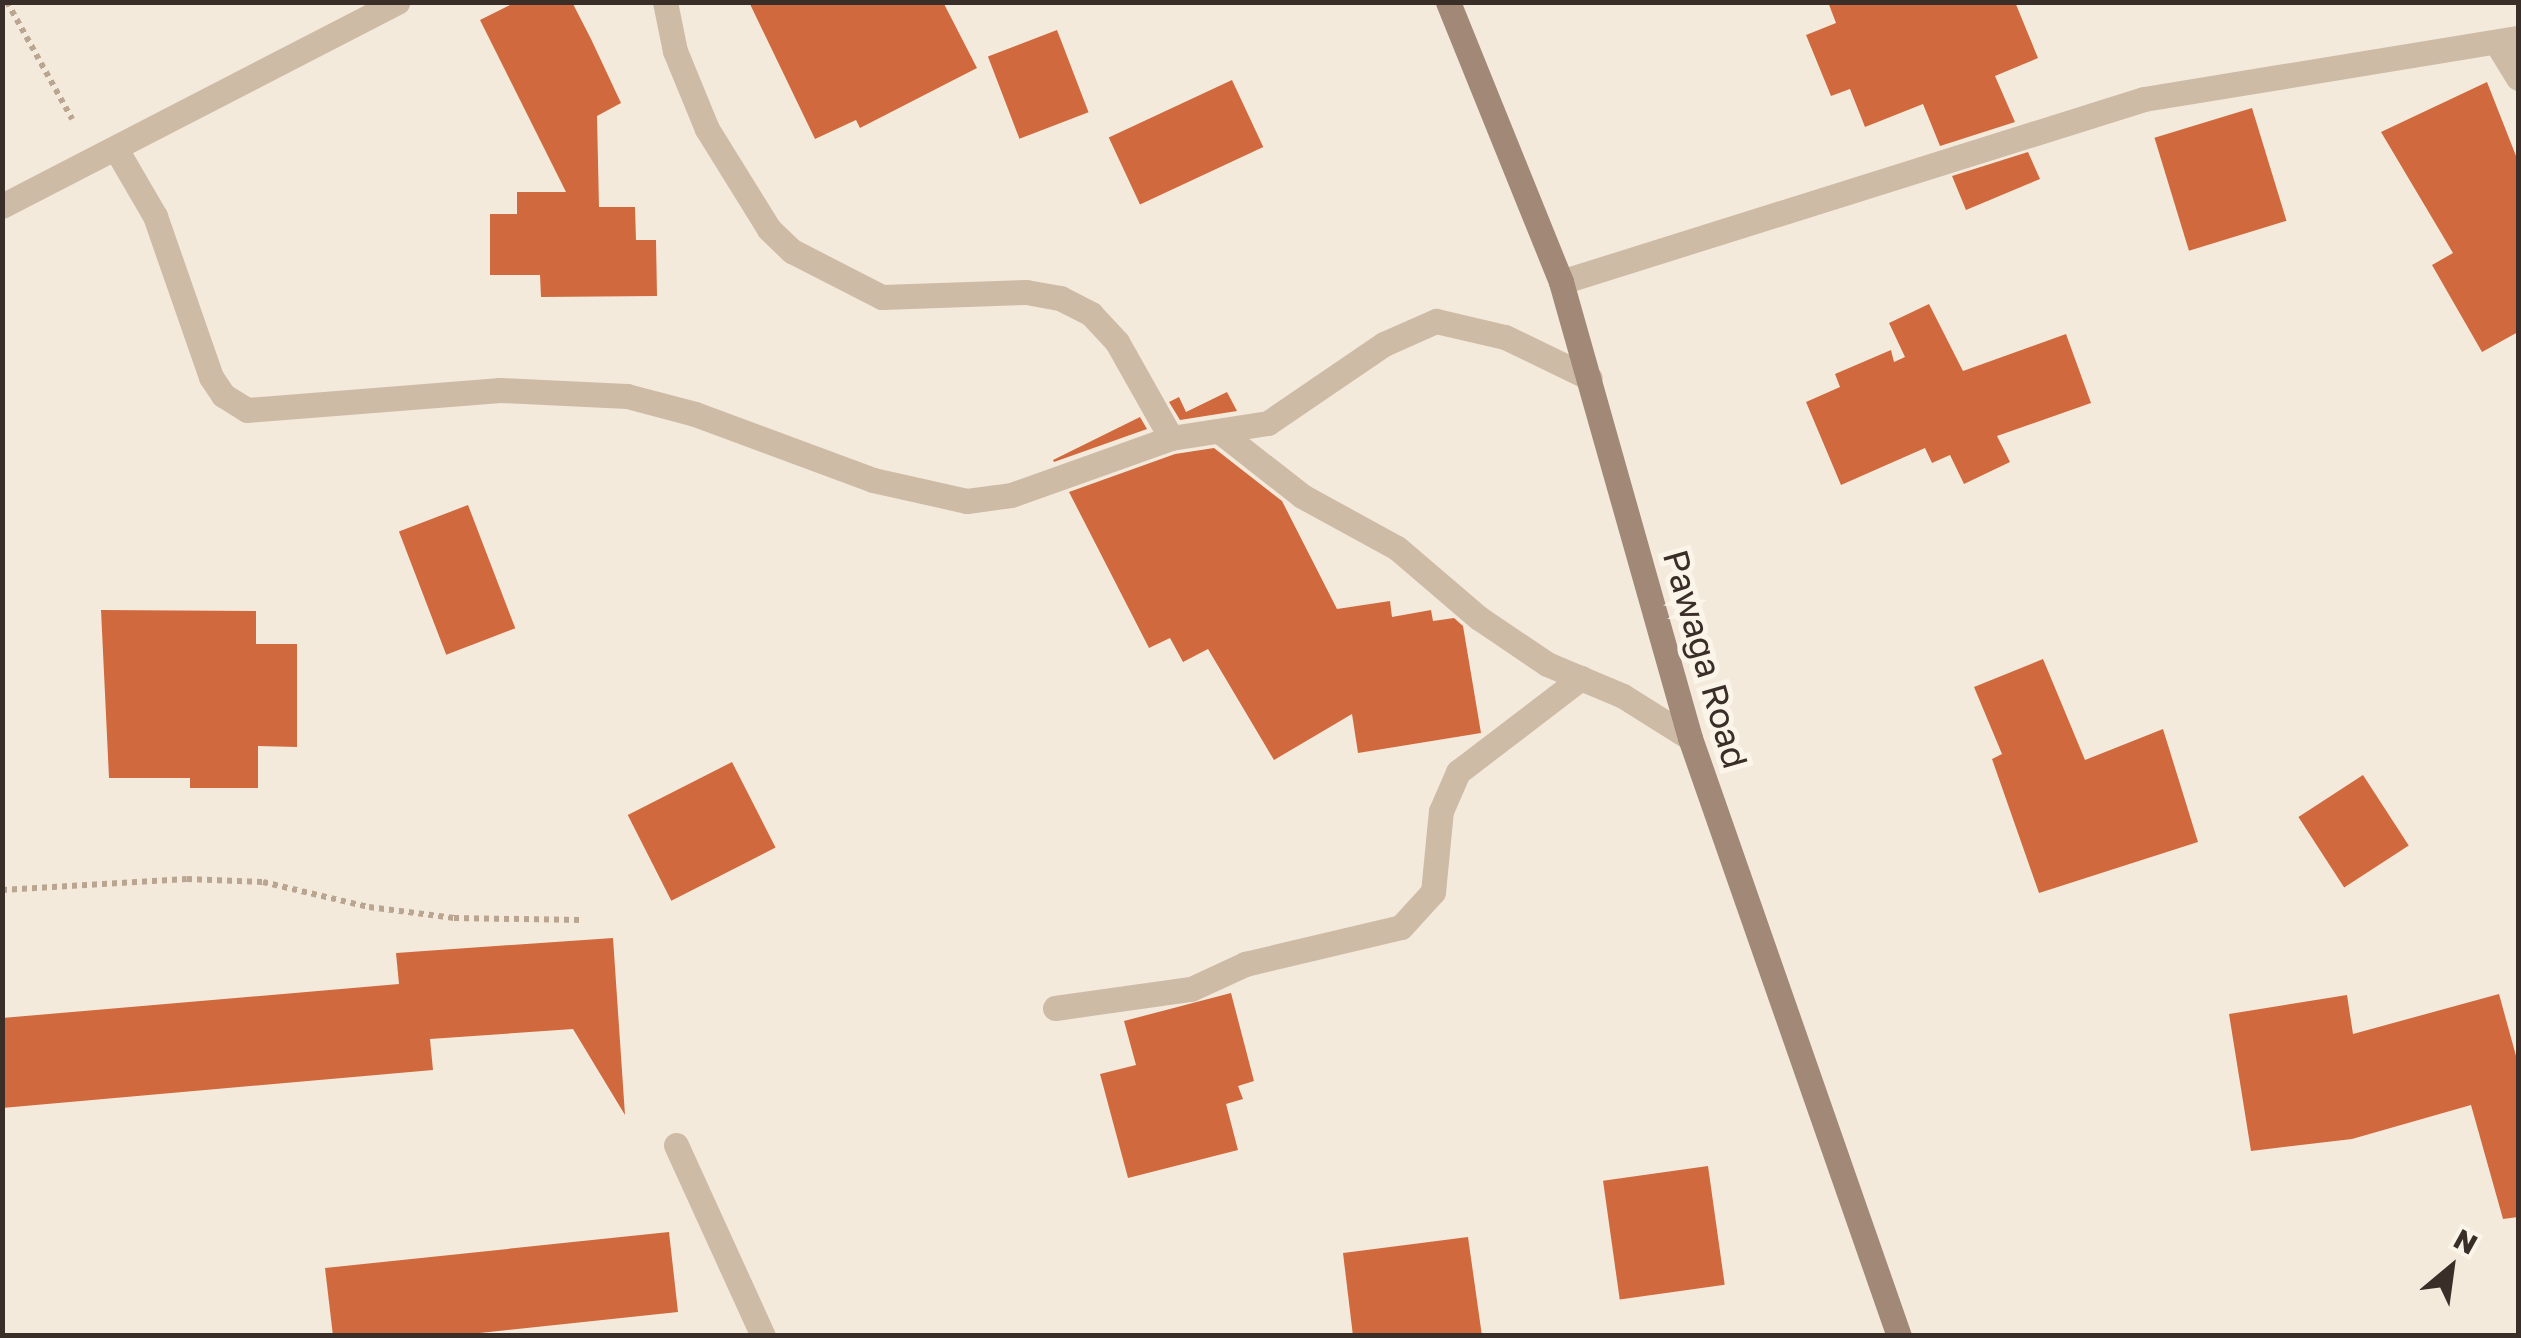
<!DOCTYPE html>
<style>
body{margin:0}
#map{position:relative;width:2521px;height:1338px;overflow:hidden;background:#f4eadc;font-family:"Golos Text",sans-serif}
div>[style]{position:absolute}
.building>*{inset:0;background:#d06a3e;transform-origin:0 0}
.path>*{height:6px;margin-top:-3px;transform-origin:0;background:repeating-linear-gradient(90deg,#baa590 0 5px,transparent 0 10px)}
.service>*{height:25px;margin:-12.5px;padding:0 12.5px;transform-origin:12.5px;border-radius:12.5px;background:#cebba6}
.minor>*{height:25px;margin:-12.5px;padding:0 12.5px;transform-origin:12.5px;border-radius:12.5px;background:#cebba6}
.secondary>*{height:25px;margin:-12.5px;padding:0 12.5px;transform-origin:12.5px;border-radius:12.5px;background:#a28977}
span{translate:-50% -50%;white-space:nowrap;text-align:center;line-height:1.15;-webkit-text-stroke:10px #fbf4e9;paint-order:stroke}
.street-label{font-size:35px;color:#392e28}
.frame{position:absolute;inset:0;border:5px solid #392e28;pointer-events:none}
.north{position:absolute;left:2401px;top:1218px;width:100px;height:100px;-webkit-text-stroke:8px #fbf4e9;paint-order:stroke;rotate:29deg;font-size:28px;font-weight:700;line-height:40px;text-align:center;color:#392e28}
.north::after{content:'';display:block;margin:auto;width:35px;height:45px;background:#392e28;clip-path:polygon(50% 0,100% 100%,50% 72%,0 100%)}
</style>
<div id="map">
<div class="building">
<i style="clip-path:polygon(516px 2px,572px 2px,591px 39px,621px 103px,597px 116px,599px 207px,635px 207px,636px 240px,656px 240px,657px 296px,541px 297px,540px 275px,490px 275px,490px 214px,517px 214px,517px 192px,566px 192px,480px 20px)"></i>
<i style="clip-path:polygon(749px 2px,943px 2px,977px 68px,860px 128px,856px 120px,815px 139px)"></i>
<i style="clip-path:polygon(1828px 2px,2015px 2px,2038px 58px,1995px 76px,2015px 122px,1940px 146px,1923px 104px,1865px 127px,1850px 89px,1831px 96px,1806px 35px,1836px 23px)"></i>
<i style="left:1057px;top:30px;width:88px;height:74px;rotate:69deg"></i>
<i style="left:1232px;top:80px;width:74px;height:136px;rotate:65deg"></i>
<i style="clip-path:polygon(2487px 82px,2518px 161px,2518px 332px,2482px 352px,2432px 265px,2453px 253px,2381px 132px)"></i>
<i style="left:2252px;top:108px;width:118px;height:102px;rotate:73deg"></i>
<i style="clip-path:polygon(2028px 152px,2040px 179px,1966px 210px,1952px 176px)"></i>
<i style="clip-path:polygon(1929px 304px,1963px 371px,2066px 334px,2091px 403px,1997px 436px,2010px 462px,1964px 484px,1950px 455px,1932px 463px,1925px 448px,1841px 485px,1806px 402px,1840px 387px,1835px 374px,1891px 350px,1894px 362px,1905px 357px,1889px 323px)"></i>
<i style="clip-path:polygon(1227px 392px,1237px 411px,1180px 420px,1169px 402px,1179px 397px,1186px 412px)"></i>
<i style="clip-path:polygon(1140px 417px,1147px 429px,1054px 462px,1053px 460px)"></i>
<i style="clip-path:polygon(1214px 448px,1282px 501px,1337px 609px,1390px 601px,1392px 617px,1431px 610px,1433px 621px,1454px 618px,1463px 626px,1481px 733px,1358px 753px,1352px 714px,1274px 760px,1208px 649px,1183px 662px,1170px 638px,1149px 648px,1069px 492px,1175px 454px)"></i>
<i style="left:468px;top:505px;width:132px;height:74px;rotate:69deg"></i>
<i style="clip-path:polygon(101px 610px,256px 611px,256px 644px,297px 644px,297px 747px,258px 746px,258px 788px,190px 788px,190px 778px,109px 778px)"></i>
<i style="clip-path:polygon(2043px 659px,2085px 760px,2163px 729px,2198px 842px,2039px 893px,1992px 759px,2002px 754px,1974px 687px)"></i>
<i style="left:732px;top:762px;width:96px;height:117px;rotate:63deg"></i>
<i style="left:2363px;top:775px;width:84px;height:77px;rotate:57deg"></i>
<i style="clip-path:polygon(613px 938px,625px 1115px,573px 1029px,430px 1039px,433px 1070px,2px 1108px,2px 1018px,399px 984px,396px 953px)"></i>
<i style="clip-path:polygon(1231px 993px,1254px 1081px,1238px 1086px,1243px 1099px,1226px 1104px,1238px 1150px,1128px 1178px,1100px 1074px,1136px 1065px,1124px 1021px)"></i>
<i style="clip-path:polygon(2499px 994px,2518px 1063px,2518px 1217px,2503px 1219px,2471px 1105px,2352px 1139px,2251px 1151px,2229px 1014px,2347px 995px,2353px 1034px)"></i>
<i style="left:1708px;top:1166px;width:120px;height:106px;rotate:82deg"></i>
<i style="clip-path:polygon(669px 1232px,678px 1312px,452px 1336px,333px 1336px,325px 1268px)"></i>
<i style="clip-path:polygon(1468px 1237px,1482px 1336px,1353px 1336px,1343px 1253px)"></i>
</div>
<div class="path">
<i style="left:7px;top:2px;width:134px;rotate:60.9deg"></i>
<i style="left:2px;top:890px;width:185px;rotate:-3.4deg"></i>
<i style="left:187px;top:879px;width:76px;rotate:2.3deg"></i>
<i style="left:263px;top:882px;width:109px;rotate:13.3deg"></i>
<i style="left:369px;top:907px;width:86px;rotate:7.4deg"></i>
<i style="left:454px;top:918px;width:127px;rotate:0.9deg"></i>
</div>
<div class="service">
<i style="left:676px;top:1145px;width:210px;rotate:65.5deg"></i>
</div>
<div class="minor">
<i style="left:665px;top:2px;width:50px;rotate:78.5deg"></i>
<i style="left:675px;top:51px;width:84px;rotate:67.7deg"></i>
<i style="left:707px;top:129px;width:118px;rotate:58.2deg"></i>
<i style="left:769px;top:229px;width:32px;rotate:44deg"></i>
<i style="left:792px;top:251px;width:101px;rotate:27.1deg"></i>
<i style="left:882px;top:297px;width:144px;rotate:-2deg"></i>
<i style="left:1026px;top:292px;width:35px;rotate:10deg"></i>
<i style="left:1060px;top:298px;width:35px;rotate:27deg"></i>
<i style="left:1091px;top:314px;width:38px;rotate:47deg"></i>
<i style="left:1117px;top:342px;width:110px;rotate:60.6deg"></i>
<i style="left:2496px;top:42px;width:42px;rotate:58.6deg"></i>
<i style="left:116px;top:149px;width:78px;rotate:59.8deg"></i>
<i style="left:155px;top:216px;width:170px;rotate:70.8deg"></i>
<i style="left:211px;top:377px;width:22px;rotate:56deg"></i>
<i style="left:223px;top:395px;width:28px;rotate:32deg"></i>
<i style="left:247px;top:410px;width:254px;rotate:-4.5deg"></i>
<i style="left:500px;top:390px;width:127px;rotate:2.7deg"></i>
<i style="left:627px;top:396px;width:70px;rotate:14.8deg"></i>
<i style="left:695px;top:414px;width:190px;rotate:20.3deg"></i>
<i style="left:873px;top:480px;width:96px;rotate:12.6deg"></i>
<i style="left:967px;top:501px;width:44px;rotate:-7.8deg"></i>
<i style="left:1011px;top:495px;width:170px;rotate:-19.6deg"></i>
<i style="left:1171px;top:438px;width:98px;rotate:-8.8deg"></i>
<i style="left:1268px;top:423px;width:140px;rotate:-34.3deg"></i>
<i style="left:1384px;top:344px;width:57px;rotate:-23.9deg"></i>
<i style="left:1436px;top:321px;width:71px;rotate:13.1deg"></i>
<i style="left:1505px;top:337px;width:94px;rotate:25.8deg"></i>
<i style="left:2px;top:206px;width:445px;rotate:-27.3deg"></i>
<i style="left:1561px;top:282px;width:611px;rotate:-17.43deg"></i>
<i style="left:2144px;top:99px;width:379px;rotate:-9.3deg"></i>
<i style="left:1223px;top:434px;width:100px;rotate:38.1deg"></i>
<i style="left:1302px;top:496px;width:108px;rotate:28.7deg"></i>
<i style="left:1397px;top:548px;width:108px;rotate:40.5deg"></i>
<i style="left:1479px;top:618px;width:82px;rotate:34.1deg"></i>
<i style="left:1547px;top:664px;width:82px;rotate:22.8deg"></i>
<i style="left:1623px;top:696px;width:79px;rotate:32.1deg"></i>
<i style="left:1055px;top:1008px;width:137px;rotate:-8deg"></i>
<i style="left:1191px;top:989px;width:60px;rotate:-24.8deg"></i>
<i style="left:1245px;top:964px;width:160px;rotate:-13.3deg"></i>
<i style="left:1401px;top:927px;width:47px;rotate:-47.6deg"></i>
<i style="left:1433px;top:892px;width:81px;rotate:-84.4deg"></i>
<i style="left:1441px;top:811px;width:43px;rotate:-66.4deg"></i>
<i style="left:1458px;top:772px;width:155px;rotate:-37.4deg"></i>
</div>
<div class="secondary">
<i style="left:1448px;top:2px;width:302px;rotate:68deg"></i>
<i style="left:1561px;top:282px;width:474px;rotate:74.2deg"></i>
<i style="left:1690px;top:738px;width:633px;rotate:70.74deg"></i>
</div>
<div class="street-label">
<span style="left:1706px;top:659px;rotate:74deg">Pawaga Road</span>
</div>
<div class="frame"></div>
<div class="north">N</div>
</div>
